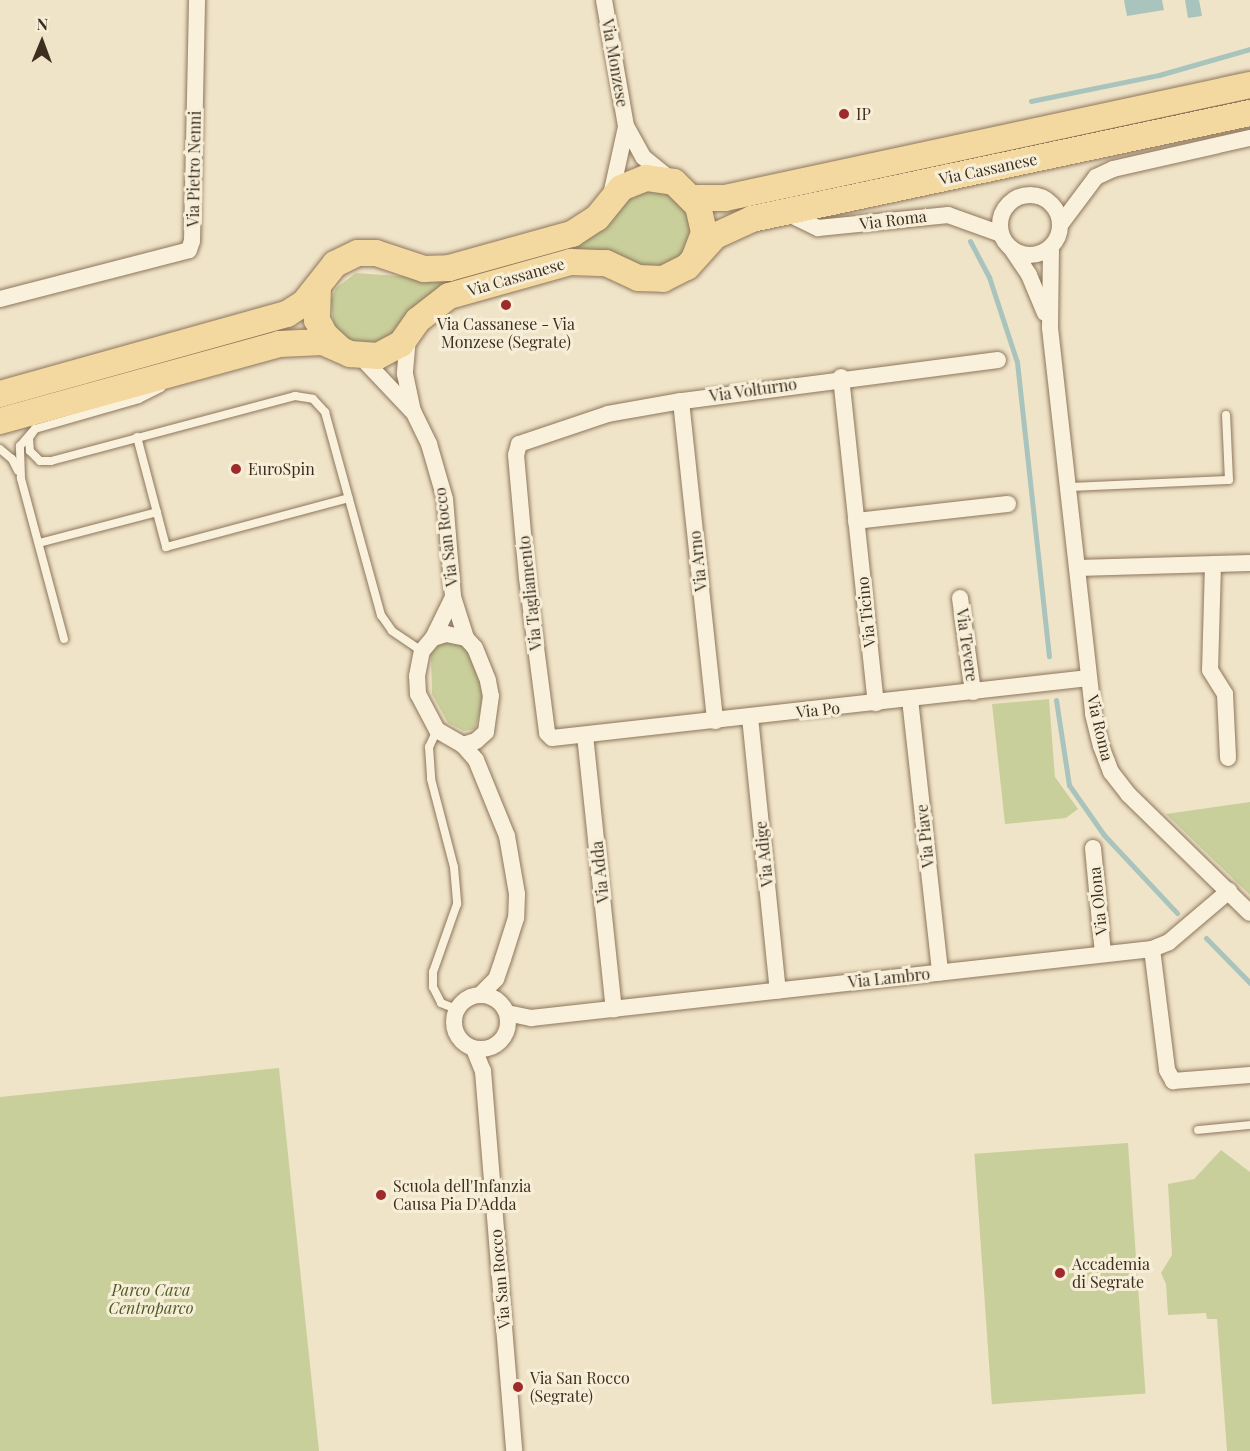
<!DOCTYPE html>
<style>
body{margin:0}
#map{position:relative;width:1250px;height:1451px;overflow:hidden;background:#f0e4c8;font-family:"Playfair Display",serif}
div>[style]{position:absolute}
.green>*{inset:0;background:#c9cf9b;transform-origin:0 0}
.water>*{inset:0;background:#a9c4bc}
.stream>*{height:5px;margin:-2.5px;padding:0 2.5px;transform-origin:2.5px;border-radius:2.5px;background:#a9c4bc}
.roads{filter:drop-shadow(0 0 2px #8d765c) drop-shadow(0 0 2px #8d765c)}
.lane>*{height:8px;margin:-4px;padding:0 4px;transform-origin:4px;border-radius:4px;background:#faf1dc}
.street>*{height:16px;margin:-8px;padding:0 8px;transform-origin:8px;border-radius:8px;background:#faf1dc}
.street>.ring{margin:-8px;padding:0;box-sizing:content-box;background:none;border:16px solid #faf1dc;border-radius:50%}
.primary>*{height:26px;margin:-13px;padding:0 13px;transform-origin:13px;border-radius:13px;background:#f3d9a0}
.dots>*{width:16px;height:16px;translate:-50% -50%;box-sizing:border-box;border:3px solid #f7eed8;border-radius:50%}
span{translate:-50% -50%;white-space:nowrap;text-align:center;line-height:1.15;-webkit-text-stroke:6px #f7eed8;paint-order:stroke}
.street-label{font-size:16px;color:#3d2e20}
.poi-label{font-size:16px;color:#3d2e20}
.left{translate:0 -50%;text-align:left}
.park-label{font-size:16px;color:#4d5a26;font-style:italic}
.north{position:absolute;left:12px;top:12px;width:60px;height:60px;-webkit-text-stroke:4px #f7eed8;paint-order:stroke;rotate:1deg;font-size:16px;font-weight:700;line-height:24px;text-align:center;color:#3d2e20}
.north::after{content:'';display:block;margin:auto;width:21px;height:27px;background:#3d2e20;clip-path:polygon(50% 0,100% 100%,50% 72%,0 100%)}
</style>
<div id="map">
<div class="green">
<i style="clip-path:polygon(653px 187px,681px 199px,694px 227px,686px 255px,659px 271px,560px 257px,376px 345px,352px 342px,334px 325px,331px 300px,336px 288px,356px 273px,426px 278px,504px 257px)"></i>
<i style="clip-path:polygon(446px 637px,467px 647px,486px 689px,475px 729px,464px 731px,448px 723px,432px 694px,431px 653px)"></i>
<i style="clip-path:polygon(1049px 699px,1055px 777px,1078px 809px,1066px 818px,1005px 824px,992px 704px)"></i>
<i style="clip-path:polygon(1250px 802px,1250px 895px,1166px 814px)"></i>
<i style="clip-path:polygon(279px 1068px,319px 1451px,0 1451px,0 1097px)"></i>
<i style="left:1128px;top:1143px;width:251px;height:154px;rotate:86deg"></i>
<i style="clip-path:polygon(1221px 1150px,1250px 1172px,1250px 1451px,1227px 1451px,1217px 1319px,1207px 1319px,1206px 1313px,1168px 1315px,1166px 1284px,1161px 1273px,1172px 1255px,1168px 1184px,1194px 1179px)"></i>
</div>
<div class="water">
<i style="clip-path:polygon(1124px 0,1162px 0,1164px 10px,1127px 16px)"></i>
<i style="clip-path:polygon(1185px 0,1199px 0,1202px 16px,1188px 18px)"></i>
</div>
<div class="stream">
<i style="left:1031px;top:101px;width:131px;rotate:-11.5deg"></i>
<i style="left:1159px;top:75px;width:95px;rotate:-15.9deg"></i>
<i style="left:970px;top:241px;width:41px;rotate:62.2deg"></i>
<i style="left:989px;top:277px;width:89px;rotate:71.8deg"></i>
<i style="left:1017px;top:362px;width:296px;rotate:83.8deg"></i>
<i style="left:1056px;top:700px;width:86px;rotate:81.3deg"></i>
<i style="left:1069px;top:785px;width:61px;rotate:55deg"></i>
<i style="left:1104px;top:835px;width:107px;rotate:46.9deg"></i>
<i style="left:1206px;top:938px;width:63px;rotate:45.6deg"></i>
</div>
<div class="roads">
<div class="lane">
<i style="left:35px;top:429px;width:11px;rotate:124deg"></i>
<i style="left:29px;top:438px;width:13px;rotate:86deg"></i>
<i style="left:30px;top:451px;width:14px;rotate:45deg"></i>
<i style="left:40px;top:461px;width:11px"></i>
<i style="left:51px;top:461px;width:253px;rotate:-14.9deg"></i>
<i style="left:295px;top:396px;width:18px;rotate:9deg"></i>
<i style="left:313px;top:399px;width:18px;rotate:47deg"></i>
<i style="left:325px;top:412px;width:211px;rotate:74.6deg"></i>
<i style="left:381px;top:615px;width:19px;rotate:55deg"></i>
<i style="left:392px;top:631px;width:36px;rotate:34deg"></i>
<i style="left:137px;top:437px;width:114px;rotate:75.2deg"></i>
<i style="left:166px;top:547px;width:189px;rotate:-15deg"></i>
<i style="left:0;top:449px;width:16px;rotate:40deg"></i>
<i style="left:12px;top:459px;width:13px;rotate:63deg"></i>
<i style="left:1069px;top:487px;width:160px;rotate:-2.5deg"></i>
<i style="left:1229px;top:480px;width:65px;rotate:-92.6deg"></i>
<i style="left:39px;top:543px;width:122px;rotate:-14.7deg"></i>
<i style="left:64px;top:639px;width:167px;rotate:-105deg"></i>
<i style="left:21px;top:478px;width:32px;rotate:-92deg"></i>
<i style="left:20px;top:446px;width:23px;rotate:-49deg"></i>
<i style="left:35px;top:429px;width:108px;rotate:-16.1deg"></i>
<i style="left:139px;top:399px;width:25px;rotate:-27deg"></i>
<i style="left:437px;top:730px;width:19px;rotate:115deg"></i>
<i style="left:429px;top:747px;width:32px;rotate:86deg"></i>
<i style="left:431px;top:779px;width:91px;rotate:75.4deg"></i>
<i style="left:454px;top:867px;width:37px;rotate:85deg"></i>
<i style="left:457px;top:904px;width:72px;rotate:109.4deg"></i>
<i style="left:433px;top:972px;width:15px;rotate:90deg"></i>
<i style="left:433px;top:987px;width:18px;rotate:63deg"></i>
<i style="left:441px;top:1003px;width:16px;rotate:22deg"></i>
<i style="left:1198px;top:1130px;width:52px;rotate:-5.5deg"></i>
</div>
<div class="street">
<i style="left:604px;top:0;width:128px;rotate:80.1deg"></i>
<i style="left:626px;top:126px;width:35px;rotate:61deg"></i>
<i style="left:643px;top:157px;width:36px;rotate:39deg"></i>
<i style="left:611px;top:195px;width:70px;rotate:-77.6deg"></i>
<i class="ring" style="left:1000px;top:195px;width:44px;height:44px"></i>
<i style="left:785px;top:212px;width:37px;rotate:26deg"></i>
<i style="left:818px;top:228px;width:131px;rotate:-5.7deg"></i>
<i style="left:948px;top:215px;width:56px;rotate:19.7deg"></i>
<i style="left:1060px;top:225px;width:60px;rotate:-53.1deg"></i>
<i style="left:1096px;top:177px;width:19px;rotate:-25deg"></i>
<i style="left:1113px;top:169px;width:140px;rotate:-12.8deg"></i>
<i style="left:1051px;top:247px;width:81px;rotate:90.7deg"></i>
<i style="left:1050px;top:328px;width:388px;rotate:83.6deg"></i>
<i style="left:1093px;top:714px;width:33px;rotate:76deg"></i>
<i style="left:1101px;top:746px;width:28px;rotate:69deg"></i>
<i style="left:1111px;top:772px;width:28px;rotate:52deg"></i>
<i style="left:1128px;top:794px;width:170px;rotate:44.3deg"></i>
<i style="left:1011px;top:248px;width:32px;rotate:56deg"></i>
<i style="left:1029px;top:275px;width:41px;rotate:67.2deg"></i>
<i style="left:0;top:299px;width:195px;rotate:-14.5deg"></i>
<i style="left:189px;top:250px;width:9px;rotate:-72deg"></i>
<i style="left:192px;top:241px;width:241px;rotate:-88.8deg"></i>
<i style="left:408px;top:337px;width:37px;rotate:95deg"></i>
<i style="left:405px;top:374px;width:38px;rotate:78deg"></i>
<i style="left:413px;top:411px;width:37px;rotate:64deg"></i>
<i style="left:429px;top:444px;width:57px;rotate:73.8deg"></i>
<i style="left:445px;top:499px;width:98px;rotate:85.3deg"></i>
<i style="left:453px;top:597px;width:43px;rotate:72.4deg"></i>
<i style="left:361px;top:357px;width:74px;rotate:46.6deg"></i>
<i style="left:998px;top:360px;width:320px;rotate:172.6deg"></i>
<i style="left:681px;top:401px;width:74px;rotate:169.9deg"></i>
<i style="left:608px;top:414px;width:94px;rotate:161.4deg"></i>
<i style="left:519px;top:444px;width:11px;rotate:105deg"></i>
<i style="left:516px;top:455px;width:123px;rotate:84.9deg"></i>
<i style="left:527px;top:578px;width:156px;rotate:82.6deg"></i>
<i style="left:547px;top:733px;width:7px;rotate:45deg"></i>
<i style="left:552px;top:738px;width:540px;rotate:-6.38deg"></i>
<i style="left:841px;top:377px;width:328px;rotate:83.9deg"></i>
<i style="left:681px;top:401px;width:322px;rotate:83.9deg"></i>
<i style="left:856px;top:521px;width:153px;rotate:-6.4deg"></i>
<i style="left:1213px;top:564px;width:106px;rotate:91.6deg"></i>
<i style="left:1210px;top:670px;width:28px;rotate:58deg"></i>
<i style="left:1225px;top:694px;width:64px;rotate:87.3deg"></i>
<i style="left:1077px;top:568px;width:173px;rotate:-1.7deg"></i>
<i style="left:960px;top:598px;width:95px;rotate:82.1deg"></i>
<i style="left:446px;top:634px;width:20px;rotate:11deg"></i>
<i style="left:466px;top:638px;width:13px;rotate:48deg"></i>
<i style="left:475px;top:648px;width:35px;rotate:68deg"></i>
<i style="left:488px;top:681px;width:15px;rotate:79deg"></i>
<i style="left:491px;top:696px;width:36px;rotate:98deg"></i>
<i style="left:486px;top:732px;width:13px;rotate:138deg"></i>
<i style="left:476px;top:741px;width:14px;rotate:163deg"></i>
<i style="left:463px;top:745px;width:30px;rotate:-150deg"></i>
<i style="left:437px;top:730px;width:41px;rotate:-117.8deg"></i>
<i style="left:418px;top:694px;width:18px;rotate:-93deg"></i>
<i style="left:417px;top:676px;width:25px;rotate:-79deg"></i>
<i style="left:422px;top:651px;width:17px;rotate:-50deg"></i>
<i style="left:433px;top:638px;width:14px;rotate:-17deg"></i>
<i style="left:433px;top:638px;width:46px;rotate:-64deg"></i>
<i style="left:910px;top:699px;width:275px;rotate:83.7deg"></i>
<i style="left:750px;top:717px;width:275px;rotate:84.2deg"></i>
<i style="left:585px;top:735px;width:276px;rotate:84deg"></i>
<i style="left:463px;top:745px;width:20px;rotate:49deg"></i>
<i style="left:476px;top:760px;width:82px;rotate:67.8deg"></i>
<i style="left:507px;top:836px;width:59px;rotate:80.2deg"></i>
<i style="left:517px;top:894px;width:24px;rotate:92deg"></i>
<i style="left:516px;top:918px;width:43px;rotate:107.6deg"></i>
<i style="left:503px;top:959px;width:21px;rotate:109deg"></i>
<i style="left:496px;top:979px;width:21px;rotate:135deg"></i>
<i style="left:1093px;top:848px;width:106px;rotate:84.6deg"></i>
<i style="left:1152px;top:949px;width:122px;rotate:82.9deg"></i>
<i style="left:1167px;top:1070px;width:13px;rotate:61deg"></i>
<i style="left:1173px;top:1081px;width:77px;rotate:-4.5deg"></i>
<i class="ring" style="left:454px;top:995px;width:38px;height:38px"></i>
<i style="left:507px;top:1013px;width:25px;rotate:12deg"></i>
<i style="left:531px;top:1018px;width:625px;rotate:-6.34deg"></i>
<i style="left:1152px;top:949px;width:18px;rotate:-22deg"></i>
<i style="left:1169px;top:942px;width:79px;rotate:-40.4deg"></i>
<i style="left:474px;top:1049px;width:24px;rotate:68deg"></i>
<i style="left:483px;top:1071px;width:381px;rotate:85.3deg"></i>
</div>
<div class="primary">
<i style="left:693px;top:198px;width:32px"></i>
<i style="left:725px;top:198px;width:537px;rotate:-12.15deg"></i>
<i style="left:318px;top:287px;width:33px;rotate:92deg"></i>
<i style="left:317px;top:320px;width:17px;rotate:62deg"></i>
<i style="left:325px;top:335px;width:21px;rotate:43deg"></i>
<i style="left:0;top:394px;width:298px;rotate:-15.6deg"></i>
<i style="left:287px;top:314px;width:20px;rotate:-33deg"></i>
<i style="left:304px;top:303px;width:50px;rotate:-51.5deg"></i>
<i style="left:335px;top:264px;width:25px;rotate:-26deg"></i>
<i style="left:358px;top:253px;width:18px"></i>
<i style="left:376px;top:253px;width:51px;rotate:18.4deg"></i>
<i style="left:424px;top:269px;width:25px;rotate:-2deg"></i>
<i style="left:449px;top:268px;width:128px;rotate:-15.5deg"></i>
<i style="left:572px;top:234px;width:30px;rotate:-33deg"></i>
<i style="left:597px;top:218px;width:38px;rotate:-51deg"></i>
<i style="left:621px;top:188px;width:27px;rotate:-22deg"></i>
<i style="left:646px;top:178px;width:28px;rotate:8deg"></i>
<i style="left:674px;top:182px;width:34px;rotate:45deg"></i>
<i style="left:698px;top:206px;width:28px;rotate:77deg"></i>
<i style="left:704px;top:233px;width:26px;rotate:111deg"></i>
<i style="left:0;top:421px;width:289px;rotate:-15.4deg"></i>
<i style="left:279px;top:344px;width:44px;rotate:-2.6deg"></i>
<i style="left:323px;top:342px;width:30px;rotate:24deg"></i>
<i style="left:350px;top:354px;width:28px;rotate:4deg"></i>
<i style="left:378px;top:356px;width:26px;rotate:-28deg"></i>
<i style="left:401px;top:344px;width:29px;rotate:-55deg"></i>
<i style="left:418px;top:320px;width:39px;rotate:-38deg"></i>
<i style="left:449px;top:296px;width:127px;rotate:-15.6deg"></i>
<i style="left:571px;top:262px;width:35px;rotate:2deg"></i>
<i style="left:606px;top:263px;width:35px;rotate:25deg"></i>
<i style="left:638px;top:278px;width:25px;rotate:2deg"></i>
<i style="left:663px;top:279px;width:27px;rotate:-27deg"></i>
<i style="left:687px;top:267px;width:42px;rotate:-47.9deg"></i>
<i style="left:715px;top:236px;width:41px;rotate:-24.7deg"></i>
<i style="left:752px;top:219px;width:509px;rotate:-12.02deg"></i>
</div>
</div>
<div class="dots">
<i style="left:844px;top:114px;background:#9e2a2b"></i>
<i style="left:506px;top:305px;background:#9e2a2b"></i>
<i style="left:236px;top:469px;background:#9e2a2b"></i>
<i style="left:381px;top:1195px;background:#9e2a2b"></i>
<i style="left:1060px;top:1273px;background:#9e2a2b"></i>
<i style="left:518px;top:1387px;background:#9e2a2b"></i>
</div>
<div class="street-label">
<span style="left:615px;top:63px;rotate:80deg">Via Monzese</span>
<span style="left:194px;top:169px;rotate:-89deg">Via Pietro Nenni</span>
<span style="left:988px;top:169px;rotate:-12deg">Via Cassanese</span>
<span style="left:893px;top:220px;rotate:-7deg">Via Roma</span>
<span style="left:516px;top:277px;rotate:-16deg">Via Cassanese</span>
<span style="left:753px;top:390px;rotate:-8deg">Via Volturno</span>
<span style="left:446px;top:537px;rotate:-97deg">Via San Rocco</span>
<span style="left:698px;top:561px;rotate:-96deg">Via Arno</span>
<span style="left:530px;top:593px;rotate:-96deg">Via Tagliamento</span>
<span style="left:866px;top:612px;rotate:-96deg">Via Ticino</span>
<span style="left:967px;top:645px;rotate:82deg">Via Tevere</span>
<span style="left:818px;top:710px;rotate:-6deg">Via Po</span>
<span style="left:1100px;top:728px;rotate:77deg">Via Roma</span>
<span style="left:925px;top:836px;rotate:-96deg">Via Piave</span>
<span style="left:764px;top:854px;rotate:-96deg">Via Adige</span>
<span style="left:600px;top:872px;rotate:-96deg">Via Adda</span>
<span style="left:1098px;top:901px;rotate:-96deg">Via Olona</span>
<span style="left:889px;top:978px;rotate:-6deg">Via Lambro</span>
<span style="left:500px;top:1279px;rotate:-95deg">Via San Rocco</span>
</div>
<div class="poi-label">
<span class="left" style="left:856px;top:114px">IP</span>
<span style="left:506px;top:333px">Via Cassanese - Via<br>Monzese (Segrate)</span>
<span class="left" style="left:248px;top:469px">EuroSpin</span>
<span class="left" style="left:393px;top:1195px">Scuola dell'Infanzia<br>Causa Pia D'Adda</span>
<span class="left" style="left:1072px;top:1273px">Accademia<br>di Segrate</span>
<span class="left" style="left:530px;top:1387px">Via San Rocco<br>(Segrate)</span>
</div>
<div class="park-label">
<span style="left:151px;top:1299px">Parco Cava<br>Centroparco</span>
</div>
<div class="north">N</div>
</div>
